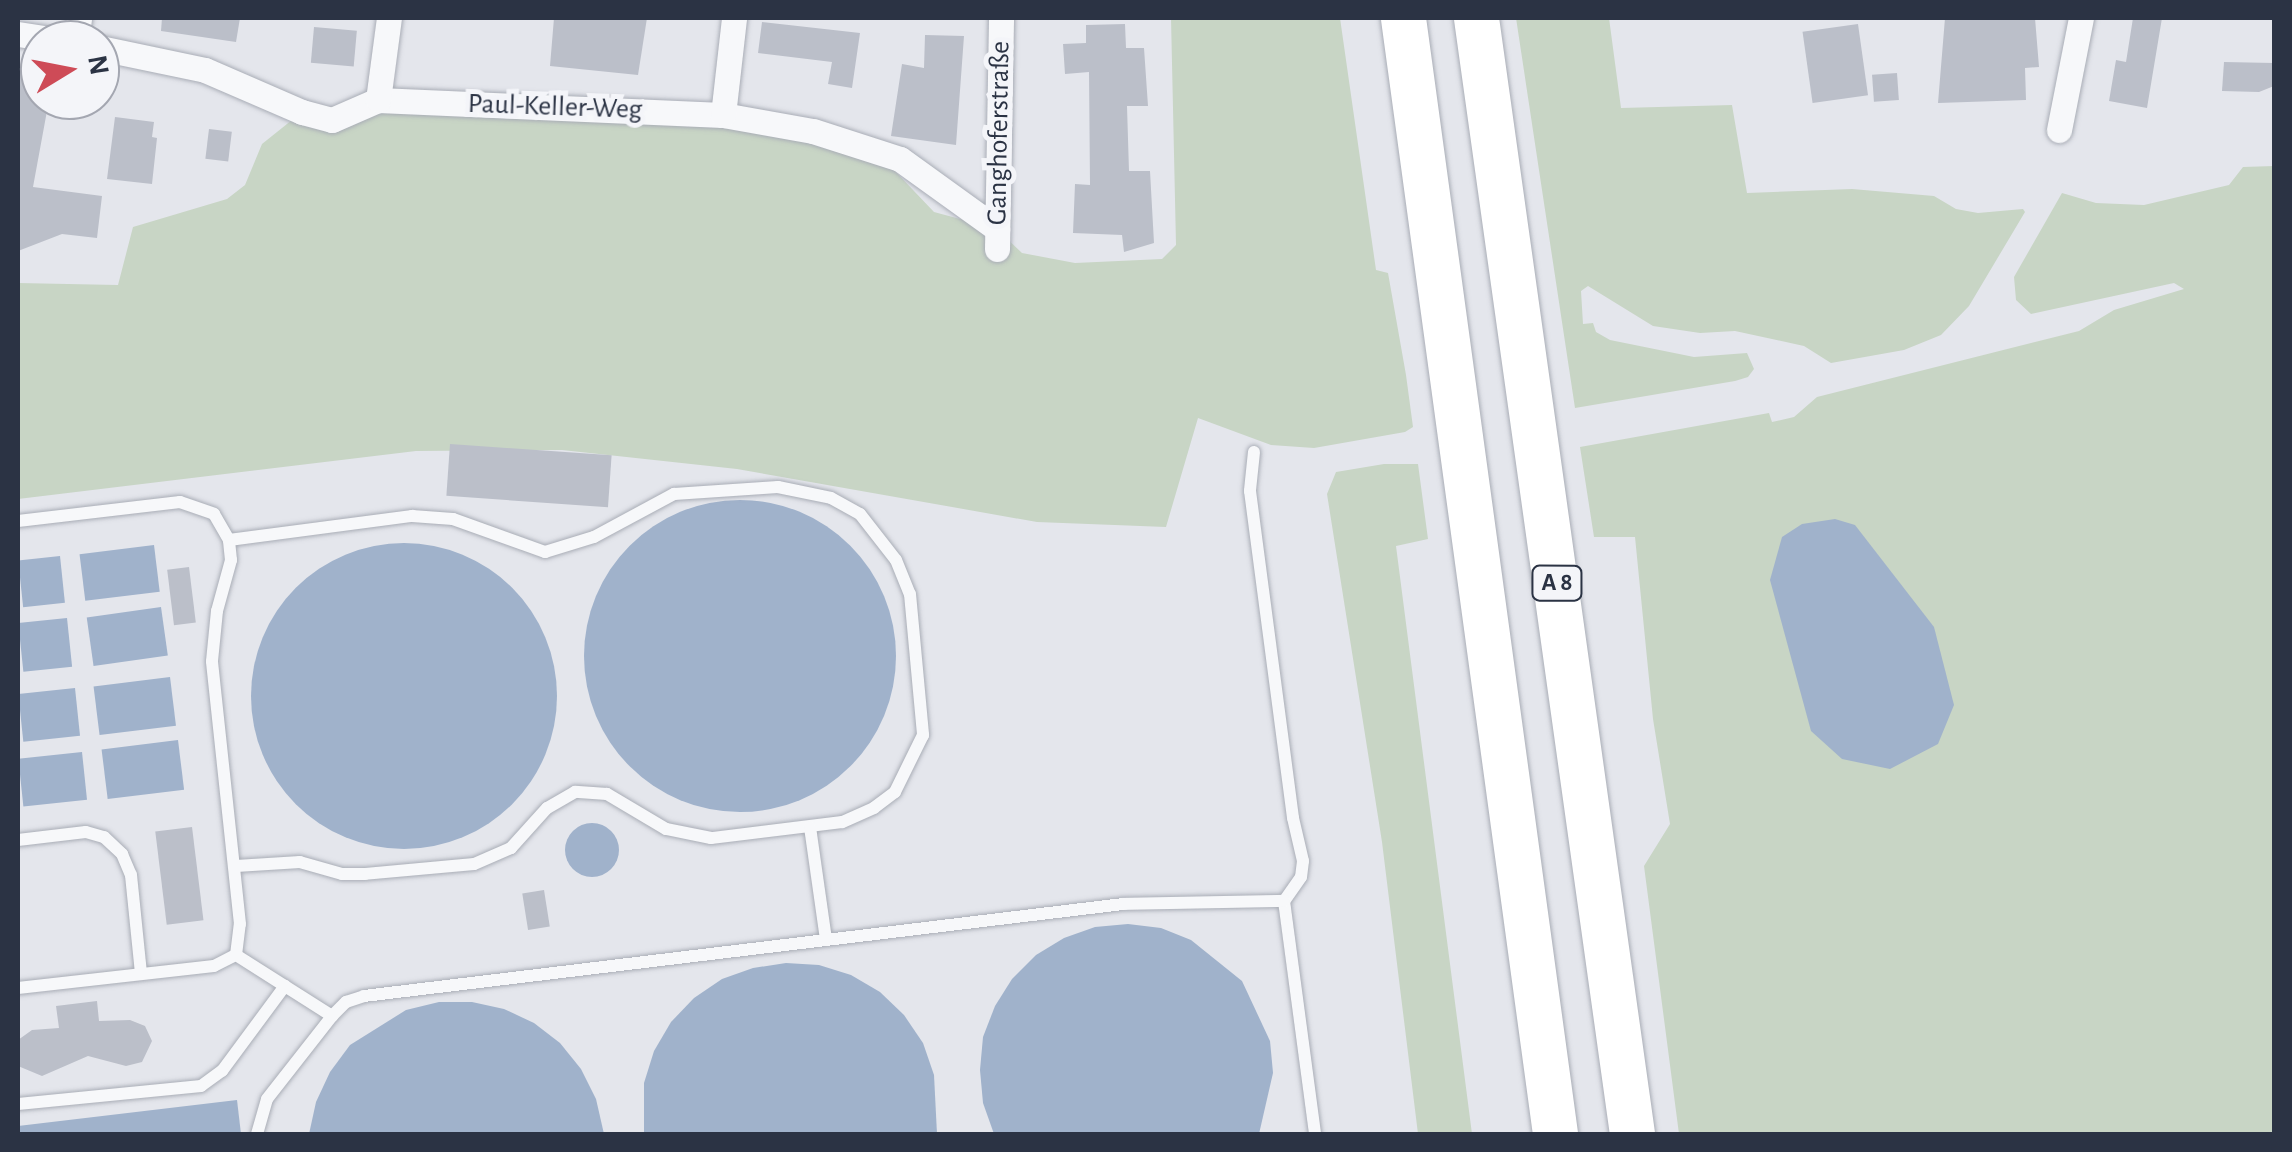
<!DOCTYPE html>
<meta charset="utf-8">
<style>
body{margin:0}
#map{position:relative;width:2292px;height:1152px;overflow:hidden;background:#e4e6ec;font-family:"Alegreya Sans",sans-serif}
div>[style]{position:absolute}
.green>*{inset:0;background:#c8d5c5}
.water>*{inset:0;background:#a0b2cb;transform-origin:0 0}
.round{border-radius:50%}
.building>*{inset:0;background:#bbbfc9;transform-origin:0 0}
.roads{filter:drop-shadow(0 0 2px #a9adb6) drop-shadow(0 0 2px #a9adb6)}
.service>*{height:12px;margin:-6px;padding:0 6px;transform-origin:6px;border-radius:6px;background:#f7f8fa}
.minor>*{height:25px;margin:-12.5px;padding:0 12.5px;transform-origin:12.5px;border-radius:12.5px;background:#f7f8fa}
.motorway>*{height:45px;margin:-22.5px;padding:0 22.5px;transform-origin:22.5px;border-radius:22.5px;background:#fff}
span{translate:-50% -50%;white-space:nowrap;text-align:center;line-height:1.15;-webkit-text-stroke:10px #f4f5f9;paint-order:stroke}
.shield-label span{padding:2px 8px;background:#f4f5f9;border:2px solid;border-radius:8px;-webkit-text-stroke-width:0}
.shield-label{font-size:25px;color:#2b3344;font-weight:700}
.street-label{font-size:28px;color:#2b3344}
.frame{position:absolute;inset:0;border:20px solid #2b3344;pointer-events:none}
.north{position:absolute;left:20px;top:20px;width:100px;height:100px;box-sizing:border-box;background:#f4f5f9;border:2px solid #a4a7b1;border-radius:50%;rotate:80deg;font-size:28px;font-weight:700;line-height:40px;text-align:center;color:#2b3344}
.north::after{content:'';display:block;margin:auto;width:35px;height:45px;background:#ce4b57;clip-path:polygon(50% 0,100% 100%,50% 72%,0 100%)}
</style>
<div id="map">
<div class="green">
<i style="clip-path:polygon(1171px 18px,1340px 18px,1376px 270px,1388px 273px,1406px 375px,1413px 427px,1405px 432px,1314px 448px,1271px 445px,1198px 418px,1166px 527px,1037px 522px,737px 469px,562px 450px,416px 451px,18px 499px,18px 283px,118px 285px,133px 227px,227px 199px,245px 185px,262px 144px,302px 112px,378px 100px,723px 115px,894px 170px,934px 212px,997px 229px,1022px 253px,1075px 263px,1162px 259px,1176px 245px)"></i>
<i style="clip-path:polygon(1516px 18px,1609px 18px,1621px 108px,1732px 105px,1747px 193px,1852px 189px,1934px 196px,1956px 209px,1978px 213px,2023px 209px,2025px 212px,1969px 306px,1941px 335px,1904px 350px,1831px 363px,1804px 346px,1772px 339px,1735px 331px,1700px 333px,1653px 326px,1588px 286px,1581px 291px,1583px 324px,1593px 323px,1596px 332px,1610px 340px,1694px 357px,1747px 353px,1754px 369px,1748px 377px,1735px 381px,1575px 408px)"></i>
<i style="clip-path:polygon(2274px 166px,2274px 1134px,1679px 1134px,1644px 866px,1670px 824px,1653px 719px,1635px 537px,1594px 537px,1580px 447px,1769px 413px,1772px 422px,1794px 417px,1817px 397px,2079px 331px,2114px 310px,2184px 289px,2174px 283px,2031px 314px,2016px 300px,2014px 277px,2062px 193px,2096px 203px,2144px 205px,2229px 185px,2243px 167px)"></i>
<i style="clip-path:polygon(1384px 464px,1418px 464px,1428px 539px,1396px 546px,1472px 1134px,1418px 1134px,1382px 842px,1327px 494px,1336px 472px)"></i>
</div>
<div class="water">
<i class="round" style="left:584px;top:500px;width:312px;height:312px"></i>
<i style="clip-path:polygon(1835px 519px,1855px 525px,1934px 627px,1954px 705px,1938px 744px,1890px 769px,1842px 759px,1811px 731px,1770px 580px,1782px 537px,1802px 524px)"></i>
<i class="round" style="left:251px;top:543px;width:306px;height:306px"></i>
<i style="left:154px;top:545px;width:47px;height:75px;rotate:83deg"></i>
<i style="left:60px;top:556px;width:47px;height:42px;rotate:84deg"></i>
<i style="left:161px;top:607px;width:49px;height:75px;rotate:82deg"></i>
<i style="left:67px;top:618px;width:49px;height:49px;rotate:84deg"></i>
<i style="left:170px;top:677px;width:49px;height:77px;rotate:83deg"></i>
<i style="left:75px;top:688px;width:48px;height:57px;rotate:84deg"></i>
<i style="left:178px;top:740px;width:50px;height:77px;rotate:83deg"></i>
<i style="left:82px;top:752px;width:48px;height:64px;rotate:84deg"></i>
<i class="round" style="left:565px;top:823px;width:54px;height:54px"></i>
<i style="clip-path:polygon(1128px 924px,1161px 928px,1191px 940px,1242px 981px,1270px 1041px,1273px 1073px,1259px 1134px,994px 1134px,983px 1103px,980px 1070px,983px 1037px,995px 1006px,1012px 979px,1036px 955px,1064px 938px,1095px 927px)"></i>
<i style="clip-path:polygon(786px 963px,819px 965px,851px 975px,880px 992px,904px 1015px,923px 1043px,934px 1075px,937px 1134px,644px 1134px,644px 1083px,654px 1051px,671px 1022px,694px 998px,722px 979px,753px 968px)"></i>
<i style="clip-path:polygon(439px 1002px,472px 1002px,504px 1009px,534px 1023px,560px 1043px,581px 1069px,596px 1099px,604px 1134px,309px 1134px,316px 1102px,330px 1072px,350px 1045px,406px 1010px)"></i>
<i style="clip-path:polygon(237px 1100px,241px 1134px,18px 1134px,18px 1126px)"></i>
</div>
<div class="building">
<i style="clip-path:polygon(162px 18px,240px 18px,236px 42px,161px 31px)"></i>
<i style="clip-path:polygon(554px 18px,647px 18px,638px 75px,550px 66px)"></i>
<i style="clip-path:polygon(1945px 18px,2035px 18px,2039px 67px,2025px 68px,2026px 100px,1938px 103px)"></i>
<i style="clip-path:polygon(2133px 18px,2162px 18px,2147px 108px,2109px 101px,2116px 60px,2126px 62px)"></i>
<i style="clip-path:polygon(762px 22px,860px 33px,852px 88px,828px 84px,832px 62px,758px 53px)"></i>
<i style="clip-path:polygon(1125px 24px,1126px 48px,1144px 48px,1148px 106px,1127px 106px,1129px 171px,1150px 171px,1154px 243px,1124px 252px,1122px 235px,1073px 233px,1075px 184px,1090px 185px,1089px 72px,1065px 74px,1063px 44px,1086px 43px,1086px 25px)"></i>
<i style="left:1858px;top:24px;width:72px;height:56px;rotate:82deg"></i>
<i style="left:314px;top:27px;width:43px;height:36px;rotate:5deg"></i>
<i style="clip-path:polygon(925px 35px,964px 36px,956px 145px,891px 136px,902px 64px,924px 68px)"></i>
<i style="clip-path:polygon(2224px 62px,2274px 63px,2274px 86px,2259px 92px,2222px 91px)"></i>
<i style="clip-path:polygon(18px 67px,40px 69px,40px 100px,49px 100px,33px 187px,102px 196px,97px 238px,62px 234px,18px 251px)"></i>
<i style="left:1897px;top:73px;width:27px;height:25px;rotate:86deg"></i>
<i style="clip-path:polygon(115px 117px,154px 122px,152px 137px,157px 138px,152px 184px,107px 179px)"></i>
<i style="left:209px;top:129px;width:23px;height:30px;rotate:7deg"></i>
<i style="left:450px;top:444px;width:162px;height:52px;rotate:4deg"></i>
<i style="left:189px;top:567px;width:56px;height:22px;rotate:83deg"></i>
<i style="left:192px;top:827px;width:94px;height:37px;rotate:83deg"></i>
<i style="left:544px;top:890px;width:37px;height:22px;rotate:81deg"></i>
<i style="clip-path:polygon(97px 1001px,99px 1021px,130px 1020px,145px 1026px,152px 1041px,142px 1062px,126px 1066px,88px 1056px,42px 1076px,18px 1066px,18px 1040px,32px 1030px,59px 1028px,56px 1006px)"></i>
</div>
<div class="roads">
<div class="service">
<i style="left:1254px;top:452px;width:39px;rotate:96deg"></i>
<i style="left:1250px;top:491px;width:330px;rotate:82.5deg"></i>
<i style="left:1293px;top:818px;width:44px;rotate:76.9deg"></i>
<i style="left:1303px;top:861px;width:16px;rotate:97deg"></i>
<i style="left:1301px;top:877px;width:29px;rotate:125deg"></i>
<i style="left:1284px;top:901px;width:235px;rotate:82.4deg"></i>
<i style="left:18px;top:521px;width:163px;rotate:-6.7deg"></i>
<i style="left:180px;top:502px;width:36px;rotate:19deg"></i>
<i style="left:214px;top:514px;width:30px;rotate:60deg"></i>
<i style="left:229px;top:540px;width:185px;rotate:-7.5deg"></i>
<i style="left:412px;top:516px;width:41px;rotate:4.2deg"></i>
<i style="left:453px;top:519px;width:98px;rotate:19.7deg"></i>
<i style="left:545px;top:552px;width:51px;rotate:-17deg"></i>
<i style="left:594px;top:537px;width:91px;rotate:-28.3deg"></i>
<i style="left:674px;top:494px;width:104px;rotate:-3.9deg"></i>
<i style="left:778px;top:487px;width:54px;rotate:11.7deg"></i>
<i style="left:831px;top:498px;width:33px;rotate:29deg"></i>
<i style="left:860px;top:514px;width:58px;rotate:52deg"></i>
<i style="left:896px;top:560px;width:37px;rotate:68deg"></i>
<i style="left:910px;top:594px;width:142px;rotate:84.7deg"></i>
<i style="left:923px;top:735px;width:64px;rotate:116.2deg"></i>
<i style="left:895px;top:792px;width:26px;rotate:143deg"></i>
<i style="left:874px;top:808px;width:35px;rotate:156deg"></i>
<i style="left:842px;top:822px;width:132px;rotate:173deg"></i>
<i style="left:711px;top:838px;width:46px;rotate:-168.7deg"></i>
<i style="left:666px;top:829px;width:69px;rotate:-149.3deg"></i>
<i style="left:607px;top:794px;width:32px;rotate:-176deg"></i>
<i style="left:575px;top:792px;width:32px;rotate:150deg"></i>
<i style="left:547px;top:808px;width:54px;rotate:132deg"></i>
<i style="left:511px;top:848px;width:40px;rotate:156.6deg"></i>
<i style="left:474px;top:864px;width:109px;rotate:174.8deg"></i>
<i style="left:365px;top:874px;width:23px;rotate:180deg"></i>
<i style="left:342px;top:874px;width:44px;rotate:-164.1deg"></i>
<i style="left:300px;top:862px;width:64px;rotate:176.4deg"></i>
<i style="left:810px;top:827px;width:113px;rotate:81.9deg"></i>
<i style="left:18px;top:840px;width:68px;rotate:-6.7deg"></i>
<i style="left:86px;top:832px;width:19px;rotate:16deg"></i>
<i style="left:104px;top:837px;width:25px;rotate:43deg"></i>
<i style="left:122px;top:854px;width:23px;rotate:67deg"></i>
<i style="left:131px;top:875px;width:99px;rotate:84.2deg"></i>
<i style="left:236px;top:955px;width:114px;rotate:32.4deg"></i>
<i style="left:18px;top:988px;width:197px;rotate:-6.4deg"></i>
<i style="left:214px;top:966px;width:25px;rotate:-27deg"></i>
<i style="left:236px;top:955px;width:31px;rotate:-83deg"></i>
<i style="left:240px;top:924px;width:264px;rotate:-96.1deg"></i>
<i style="left:212px;top:661px;width:50px;rotate:-84.3deg"></i>
<i style="left:217px;top:611px;width:53px;rotate:-74.6deg"></i>
<i style="left:231px;top:560px;width:20px;rotate:-96deg"></i>
<i style="left:18px;top:1104px;width:184px;rotate:-5.6deg"></i>
<i style="left:201px;top:1086px;width:26px;rotate:-36deg"></i>
<i style="left:222px;top:1071px;width:106px;rotate:-53.5deg"></i>
<i style="left:257px;top:1134px;width:36px;rotate:-74deg"></i>
<i style="left:267px;top:1099px;width:105px;rotate:-51.9deg"></i>
<i style="left:332px;top:1016px;width:20px;rotate:-45deg"></i>
<i style="left:346px;top:1002px;width:19px;rotate:-18deg"></i>
<i style="left:364px;top:996px;width:765px;rotate:-6.91deg"></i>
<i style="left:1123px;top:904px;width:161px;rotate:-1.1deg"></i>
</div>
<div class="minor">
<i style="left:18px;top:34px;width:38px;rotate:9deg"></i>
<i style="left:76px;top:40px;width:22px;rotate:-82deg"></i>
<i style="left:100px;top:48px;width:107px;rotate:11.8deg"></i>
<i style="left:205px;top:70px;width:106px;rotate:23.4deg"></i>
<i style="left:302px;top:112px;width:31px;rotate:15deg"></i>
<i style="left:332px;top:120px;width:50px;rotate:-23.5deg"></i>
<i style="left:378px;top:100px;width:345px;rotate:2.5deg"></i>
<i style="left:723px;top:115px;width:91px;rotate:10.1deg"></i>
<i style="left:813px;top:131px;width:91px;rotate:17.8deg"></i>
<i style="left:900px;top:159px;width:120px;rotate:35.8deg"></i>
<i style="left:378px;top:100px;width:83px;rotate:-82.4deg"></i>
<i style="left:723px;top:115px;width:98px;rotate:-83.5deg"></i>
<i style="left:2059px;top:130px;width:114px;rotate:-78.9deg"></i>
<i style="left:997px;top:249px;width:231px;rotate:-89deg"></i>
</div>
<div class="motorway">
<i style="left:1403px;top:18px;width:1126px;rotate:82.24deg"></i>
<i style="left:1476px;top:18px;width:1127px;rotate:82.04deg"></i>
</div>
</div>
<div class="shield-label">
<span style="left:1557px;top:583px">A 8</span>
</div>
<div class="street-label">
<span style="left:555px;top:107px;rotate:2deg">Paul-Keller-Weg</span>
<span style="left:999px;top:133px;rotate:-89deg">Ganghoferstraße</span>
</div>
<div class="frame"></div>
<div class="north">N</div>
</div>
